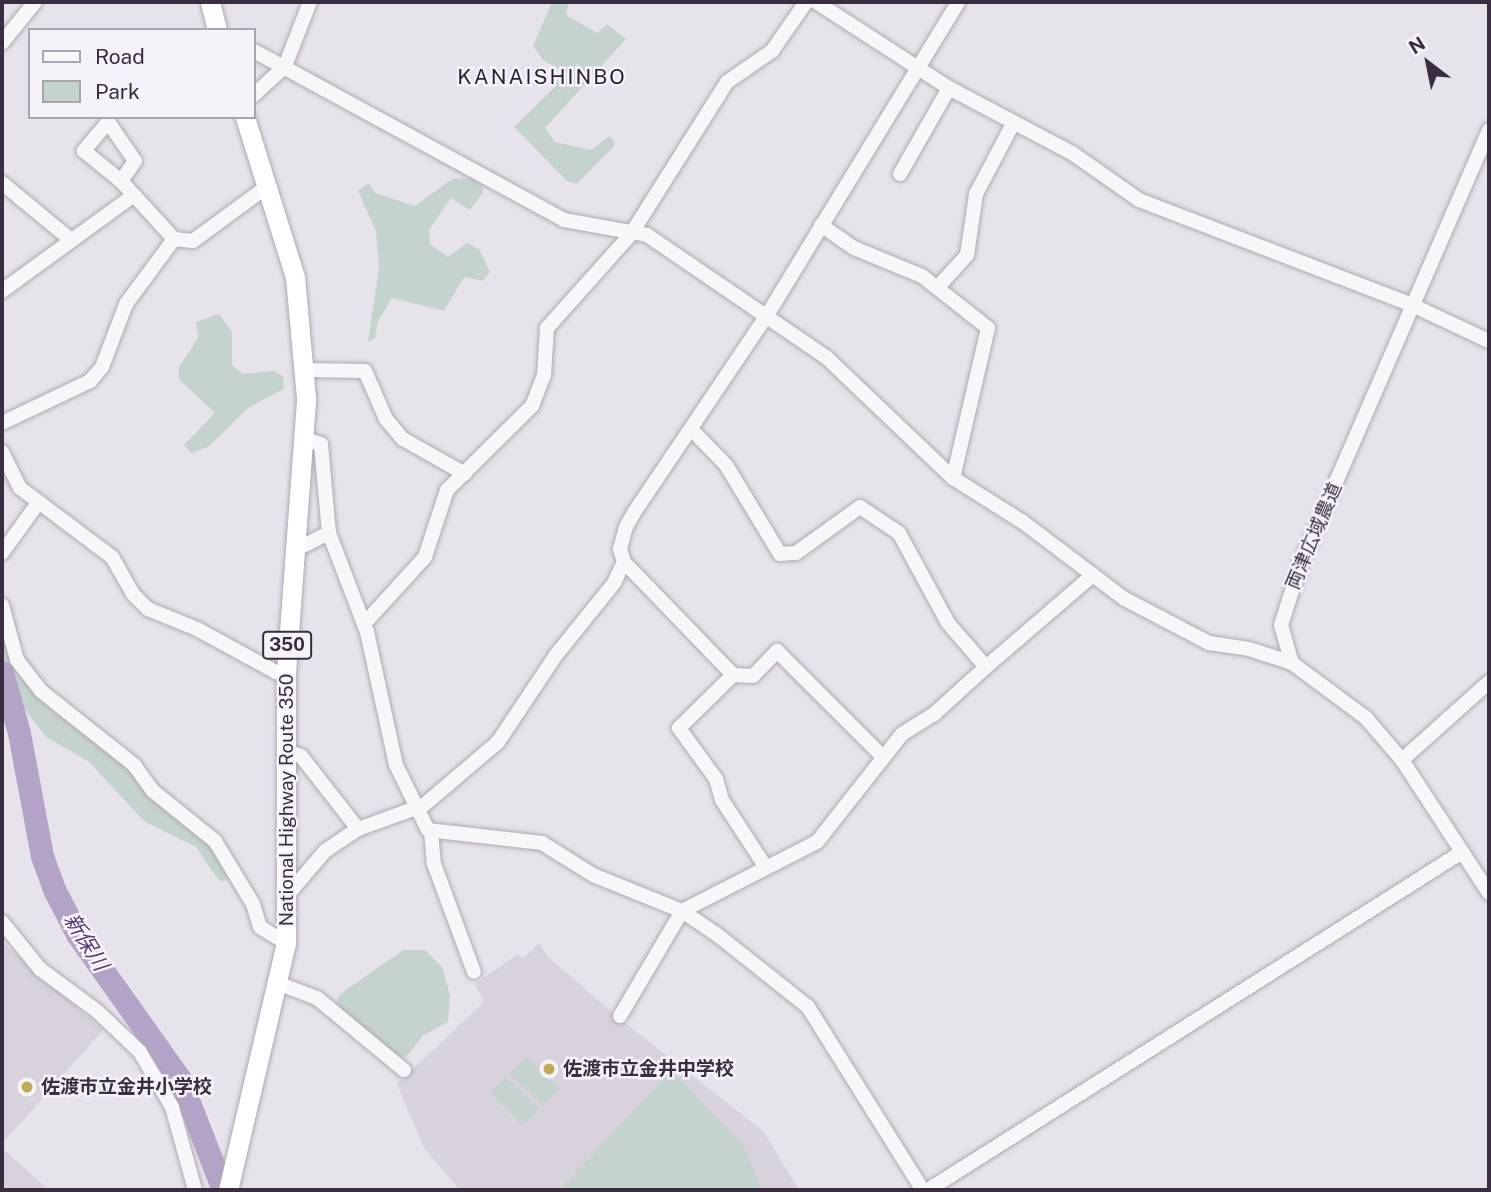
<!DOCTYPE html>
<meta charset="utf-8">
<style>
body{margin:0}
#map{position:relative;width:1491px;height:1192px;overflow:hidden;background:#e7e3ea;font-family:"Public Sans","Noto Sans JP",sans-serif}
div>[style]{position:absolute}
.built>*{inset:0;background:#d7d2db}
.green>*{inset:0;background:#c5d3cf;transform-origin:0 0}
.river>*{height:23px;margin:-11.5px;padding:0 11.5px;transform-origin:11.5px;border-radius:11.5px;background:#b3a3c6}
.roads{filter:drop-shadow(0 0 2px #afa9b4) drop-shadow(0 0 2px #afa9b4)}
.minor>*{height:14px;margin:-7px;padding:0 7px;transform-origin:7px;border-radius:7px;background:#f7f6f8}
.highway>*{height:19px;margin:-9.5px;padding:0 9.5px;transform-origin:9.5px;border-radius:9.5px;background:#fff}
.dots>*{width:19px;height:19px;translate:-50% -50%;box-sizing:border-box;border:4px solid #f5f3f7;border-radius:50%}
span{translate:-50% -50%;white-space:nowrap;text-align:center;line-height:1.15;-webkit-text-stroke:5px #f5f3f7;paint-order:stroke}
.shield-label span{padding:2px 5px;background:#f5f3f7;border:2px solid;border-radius:5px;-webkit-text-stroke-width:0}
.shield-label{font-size:18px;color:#392d40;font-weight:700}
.street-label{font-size:19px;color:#392d40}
.poi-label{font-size:19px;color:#392d40;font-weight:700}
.left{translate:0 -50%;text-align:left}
.neighbourhood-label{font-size:21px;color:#2a1f31;letter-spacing:2px}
.water-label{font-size:21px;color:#563b70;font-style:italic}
.frame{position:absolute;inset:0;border:4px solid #392d40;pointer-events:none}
.legend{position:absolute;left:28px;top:28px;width:228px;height:91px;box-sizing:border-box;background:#f5f3f7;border:2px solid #aaa4ae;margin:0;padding:9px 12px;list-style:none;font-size:21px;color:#392d40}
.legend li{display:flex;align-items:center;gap:14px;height:35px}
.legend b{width:35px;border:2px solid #aaa4ae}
.north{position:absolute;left:1393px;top:28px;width:70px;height:70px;-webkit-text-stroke:5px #f5f3f7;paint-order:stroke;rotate:328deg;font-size:19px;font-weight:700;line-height:28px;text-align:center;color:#392d40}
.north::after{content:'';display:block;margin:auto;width:24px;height:32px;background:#392d40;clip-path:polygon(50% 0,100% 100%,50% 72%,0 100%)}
</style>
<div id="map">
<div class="built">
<i style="clip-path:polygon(2px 942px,103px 1030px,2px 1144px)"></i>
<i style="clip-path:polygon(539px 943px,548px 957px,620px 1019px,763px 1131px,799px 1190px,460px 1190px,424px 1148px,397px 1084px,484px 1002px,475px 984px,518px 954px,523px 959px)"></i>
<i style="clip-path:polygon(2px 1148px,49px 1190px,2px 1190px)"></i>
</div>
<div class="green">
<i style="clip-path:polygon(552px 2px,569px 2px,566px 15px,597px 33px,607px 24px,626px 39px,545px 128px,555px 142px,591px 150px,609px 136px,614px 140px,614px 146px,577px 184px,567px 181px,514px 127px,556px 86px,561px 70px,543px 60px,533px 46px)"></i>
<i style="clip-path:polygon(471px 178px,482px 185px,483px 193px,470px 210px,451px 198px,429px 230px,430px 244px,448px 257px,467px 243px,479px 249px,490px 272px,483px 281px,464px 277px,444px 311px,392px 298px,378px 321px,375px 338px,368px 342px,379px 267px,376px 231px,358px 191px,368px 183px,375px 193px,415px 206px,452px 179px)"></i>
<i style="clip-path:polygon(219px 314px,232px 332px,232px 365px,243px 374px,273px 371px,283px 376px,284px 389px,248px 408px,208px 447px,191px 453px,184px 445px,215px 413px,179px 379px,179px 367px,198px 338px,196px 322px)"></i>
<i style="clip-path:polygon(2px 625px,23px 680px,55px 713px,126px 767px,149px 795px,203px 837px,228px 872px,226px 879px,221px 882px,214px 874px,196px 847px,144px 821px,88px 761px,46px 737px,20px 703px,4px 666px)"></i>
<i style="clip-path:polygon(403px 950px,425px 950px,442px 967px,450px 995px,448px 1022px,424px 1035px,406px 1057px,396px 1055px,336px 1004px,339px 995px)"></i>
<i style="left:526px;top:1057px;width:46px;height:23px;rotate:44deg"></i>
<i style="clip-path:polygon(671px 1070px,745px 1148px,762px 1190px,560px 1190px)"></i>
<i style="left:506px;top:1077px;width:46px;height:23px;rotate:44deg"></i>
</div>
<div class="river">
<i style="left:2px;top:672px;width:63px;rotate:74.4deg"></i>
<i style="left:19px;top:733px;width:125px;rotate:79.4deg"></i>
<i style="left:42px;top:856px;width:37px;rotate:70deg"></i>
<i style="left:55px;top:891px;width:48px;rotate:62.9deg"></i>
<i style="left:77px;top:934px;width:178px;rotate:54.6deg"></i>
<i style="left:180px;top:1079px;width:119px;rotate:68.8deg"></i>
</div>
<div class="roads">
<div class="minor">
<i style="left:816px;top:2px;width:158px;rotate:32.9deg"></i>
<i style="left:949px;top:88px;width:139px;rotate:27.9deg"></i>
<i style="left:1072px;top:153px;width:82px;rotate:35deg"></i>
<i style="left:1139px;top:200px;width:292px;rotate:21deg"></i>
<i style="left:1412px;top:305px;width:85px;rotate:25.1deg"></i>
<i style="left:2px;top:43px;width:53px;rotate:-51.2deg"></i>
<i style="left:254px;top:51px;width:353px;rotate:28.6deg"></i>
<i style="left:564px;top:220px;width:84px;rotate:10.2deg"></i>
<i style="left:647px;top:235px;width:218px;rotate:34.3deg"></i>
<i style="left:827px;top:358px;width:174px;rotate:43.6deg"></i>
<i style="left:953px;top:478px;width:83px;rotate:32.2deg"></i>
<i style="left:1023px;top:522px;width:126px;rotate:37.2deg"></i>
<i style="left:1123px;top:598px;width:97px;rotate:27.6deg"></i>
<i style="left:1209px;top:643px;width:40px;rotate:8.5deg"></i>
<i style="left:1249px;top:649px;width:45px;rotate:18deg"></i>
<i style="left:254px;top:95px;width:42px;rotate:-43.1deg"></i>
<i style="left:285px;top:66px;width:69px;rotate:-68.7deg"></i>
<i style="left:1489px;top:130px;width:469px;rotate:113.5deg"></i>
<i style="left:1302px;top:560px;width:68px;rotate:107.9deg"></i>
<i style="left:1281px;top:625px;width:40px;rotate:74deg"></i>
<i style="left:1292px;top:663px;width:92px;rotate:36.6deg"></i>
<i style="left:1366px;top:718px;width:55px;rotate:49.4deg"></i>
<i style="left:1402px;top:760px;width:159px;rotate:56.8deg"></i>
<i style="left:900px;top:174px;width:99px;rotate:-60.3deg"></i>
<i style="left:121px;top:181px;width:24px;rotate:-55deg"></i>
<i style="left:135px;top:161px;width:47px;rotate:-124.7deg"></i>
<i style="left:108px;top:122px;width:38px;rotate:130deg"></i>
<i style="left:84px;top:151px;width:48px;rotate:39deg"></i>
<i style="left:121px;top:181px;width:79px;rotate:47.6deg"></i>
<i style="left:2px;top:183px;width:89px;rotate:39.6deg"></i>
<i style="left:821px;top:225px;width:40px;rotate:34.9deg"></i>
<i style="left:854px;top:248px;width:74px;rotate:22.4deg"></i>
<i style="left:922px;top:276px;width:84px;rotate:38.2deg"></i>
<i style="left:988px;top:328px;width:154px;rotate:103.1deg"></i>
<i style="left:938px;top:287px;width:43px;rotate:-47.8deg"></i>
<i style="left:967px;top:255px;width:62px;rotate:-81.6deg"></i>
<i style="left:976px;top:194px;width:81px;rotate:-62.2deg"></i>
<i style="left:2px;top:291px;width:163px;rotate:-36deg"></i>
<i style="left:305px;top:370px;width:60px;rotate:1deg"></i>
<i style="left:365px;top:371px;width:52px;rotate:66.4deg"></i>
<i style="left:386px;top:419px;width:26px;rotate:50deg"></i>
<i style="left:403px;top:439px;width:71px;rotate:29.4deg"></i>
<i style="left:2px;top:423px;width:98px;rotate:-25.5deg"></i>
<i style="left:90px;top:381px;width:18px;rotate:-49deg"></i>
<i style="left:102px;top:367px;width:67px;rotate:-69.1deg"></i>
<i style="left:126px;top:304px;width:81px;rotate:-53.6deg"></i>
<i style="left:174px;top:239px;width:19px;rotate:6deg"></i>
<i style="left:193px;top:241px;width:93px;rotate:-36.3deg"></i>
<i style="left:693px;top:431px;width:47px;rotate:45.9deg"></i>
<i style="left:726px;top:465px;width:104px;rotate:58.8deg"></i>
<i style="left:780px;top:554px;width:16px;rotate:-4deg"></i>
<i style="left:796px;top:553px;width:79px;rotate:-35.7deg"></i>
<i style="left:860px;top:507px;width:47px;rotate:33.7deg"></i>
<i style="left:899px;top:533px;width:102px;rotate:61.4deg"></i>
<i style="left:948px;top:623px;width:58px;rotate:49.2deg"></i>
<i style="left:986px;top:667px;width:141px;rotate:-40.7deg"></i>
<i style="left:305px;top:439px;width:17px;rotate:17deg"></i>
<i style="left:321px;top:444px;width:89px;rotate:84.9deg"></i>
<i style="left:329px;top:533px;width:106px;rotate:69deg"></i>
<i style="left:367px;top:632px;width:136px;rotate:77.7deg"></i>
<i style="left:396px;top:765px;width:72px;rotate:63.8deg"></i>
<i style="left:428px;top:830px;width:115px;rotate:6.5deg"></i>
<i style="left:542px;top:843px;width:60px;rotate:32.1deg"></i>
<i style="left:593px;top:875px;width:96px;rotate:22deg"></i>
<i style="left:682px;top:911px;width:40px;rotate:34deg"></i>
<i style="left:715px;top:933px;width:119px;rotate:38.5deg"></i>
<i style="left:808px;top:1007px;width:216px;rotate:57.9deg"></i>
<i style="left:2px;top:452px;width:40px;rotate:63.4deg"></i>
<i style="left:20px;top:488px;width:115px;rotate:36.9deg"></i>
<i style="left:112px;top:557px;width:43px;rotate:60.4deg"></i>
<i style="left:133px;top:594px;width:21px;rotate:45deg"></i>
<i style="left:148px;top:609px;width:53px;rotate:22.2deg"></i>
<i style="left:197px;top:629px;width:90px;rotate:28.6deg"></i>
<i style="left:276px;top:672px;width:10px;rotate:6deg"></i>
<i style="left:305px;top:545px;width:27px;rotate:-27deg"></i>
<i style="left:2px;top:553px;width:62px;rotate:-54.2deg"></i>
<i style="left:624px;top:562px;width:157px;rotate:46deg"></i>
<i style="left:2px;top:605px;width:57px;rotate:74.7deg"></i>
<i style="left:17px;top:660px;width:39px;rotate:52deg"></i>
<i style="left:41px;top:691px;width:119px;rotate:38.5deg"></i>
<i style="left:134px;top:765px;width:32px;rotate:54deg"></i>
<i style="left:153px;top:791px;width:80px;rotate:38.9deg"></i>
<i style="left:215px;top:841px;width:74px;rotate:58.9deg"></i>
<i style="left:253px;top:904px;width:24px;rotate:73deg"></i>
<i style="left:260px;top:927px;width:31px;rotate:32deg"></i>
<i style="left:364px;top:624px;width:91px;rotate:-47.7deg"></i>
<i style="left:425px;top:557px;width:71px;rotate:-71.8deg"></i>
<i style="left:447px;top:490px;width:120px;rotate:-44.7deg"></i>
<i style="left:532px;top:406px;width:33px;rotate:-69deg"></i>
<i style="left:544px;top:375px;width:47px;rotate:-86.3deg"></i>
<i style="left:547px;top:328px;width:126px;rotate:-48.2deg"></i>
<i style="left:631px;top:234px;width:180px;rotate:-57.7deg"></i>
<i style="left:727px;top:82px;width:55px;rotate:-34.6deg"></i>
<i style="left:772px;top:51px;width:60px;rotate:-55.2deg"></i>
<i style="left:287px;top:751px;width:15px;rotate:20deg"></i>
<i style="left:301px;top:756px;width:93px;rotate:52deg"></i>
<i style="left:1402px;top:760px;width:117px;rotate:-41.9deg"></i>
<i style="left:431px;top:831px;width:33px;rotate:85deg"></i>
<i style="left:434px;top:864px;width:115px;rotate:69.7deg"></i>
<i style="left:765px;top:866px;width:79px;rotate:-123.1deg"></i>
<i style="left:722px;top:800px;width:22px;rotate:-106deg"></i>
<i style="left:716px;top:779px;width:63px;rotate:-126deg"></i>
<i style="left:679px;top:728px;width:76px;rotate:-44.5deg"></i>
<i style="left:733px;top:675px;width:20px;rotate:3deg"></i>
<i style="left:753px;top:676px;width:35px;rotate:-46deg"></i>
<i style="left:777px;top:651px;width:148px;rotate:45deg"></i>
<i style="left:290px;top:892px;width:54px;rotate:-49.5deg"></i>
<i style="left:325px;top:851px;width:40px;rotate:-34deg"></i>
<i style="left:358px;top:829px;width:70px;rotate:-20deg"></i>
<i style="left:424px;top:805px;width:97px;rotate:-40.4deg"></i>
<i style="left:498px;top:742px;width:105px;rotate:-56.3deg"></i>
<i style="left:556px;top:655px;width:92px;rotate:-51.1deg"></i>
<i style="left:614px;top:583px;width:23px;rotate:-65deg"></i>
<i style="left:624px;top:562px;width:14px;rotate:-107deg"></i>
<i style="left:620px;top:549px;width:23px;rotate:-75deg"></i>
<i style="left:626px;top:527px;width:18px;rotate:-61deg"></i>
<i style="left:635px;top:511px;width:234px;rotate:-56deg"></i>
<i style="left:766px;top:317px;width:369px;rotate:-58.6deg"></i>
<i style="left:2px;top:922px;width:60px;rotate:51deg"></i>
<i style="left:40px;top:969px;width:71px;rotate:36.4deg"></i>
<i style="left:97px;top:1011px;width:59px;rotate:43.6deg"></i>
<i style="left:140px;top:1052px;width:64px;rotate:59.8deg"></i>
<i style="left:172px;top:1107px;width:86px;rotate:74.5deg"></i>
<i style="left:280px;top:984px;width:40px;rotate:21deg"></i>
<i style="left:317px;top:998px;width:113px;rotate:39.6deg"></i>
<i style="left:620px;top:1016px;width:122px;rotate:-59.4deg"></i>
<i style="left:682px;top:911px;width:152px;rotate:-27.1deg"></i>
<i style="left:817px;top:842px;width:137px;rotate:-51.8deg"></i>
<i style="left:902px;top:734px;width:36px;rotate:-32deg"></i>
<i style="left:933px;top:715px;width:72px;rotate:-42.2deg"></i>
<i style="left:928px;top:1190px;width:632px;rotate:-32.33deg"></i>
</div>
<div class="highway">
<i style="left:210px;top:2px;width:29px;rotate:76deg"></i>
<i style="left:228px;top:1190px;width:254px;rotate:-76.8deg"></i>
<i style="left:286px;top:943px;width:270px;rotate:-90deg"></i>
<i style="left:286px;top:673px;width:276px;rotate:-85.8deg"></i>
<i style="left:306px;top:398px;width:121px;rotate:-95.2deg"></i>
<i style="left:295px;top:277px;width:168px;rotate:-107.4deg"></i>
</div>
</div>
<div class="dots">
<i style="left:549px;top:1069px;background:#c0ac57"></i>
<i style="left:27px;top:1087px;background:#c0ac57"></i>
</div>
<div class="shield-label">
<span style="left:287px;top:645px">350</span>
</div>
<div class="street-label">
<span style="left:1314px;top:536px;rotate:-67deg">両津広域農道</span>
<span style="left:287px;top:800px;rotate:-90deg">National Highway Route 350</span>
</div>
<div class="poi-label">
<span class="left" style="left:563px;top:1069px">佐渡市立金井中学校</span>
<span class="left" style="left:41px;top:1087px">佐渡市立金井小学校</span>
</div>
<div class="neighbourhood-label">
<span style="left:542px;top:77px">KANAISHINBO</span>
</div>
<div class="water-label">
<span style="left:86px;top:942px;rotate:58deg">新保川</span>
</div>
<div class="frame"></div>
<ul class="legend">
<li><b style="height:9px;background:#f7f6f8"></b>Road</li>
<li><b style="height:19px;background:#c5d3cf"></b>Park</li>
</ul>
<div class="north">N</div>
</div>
